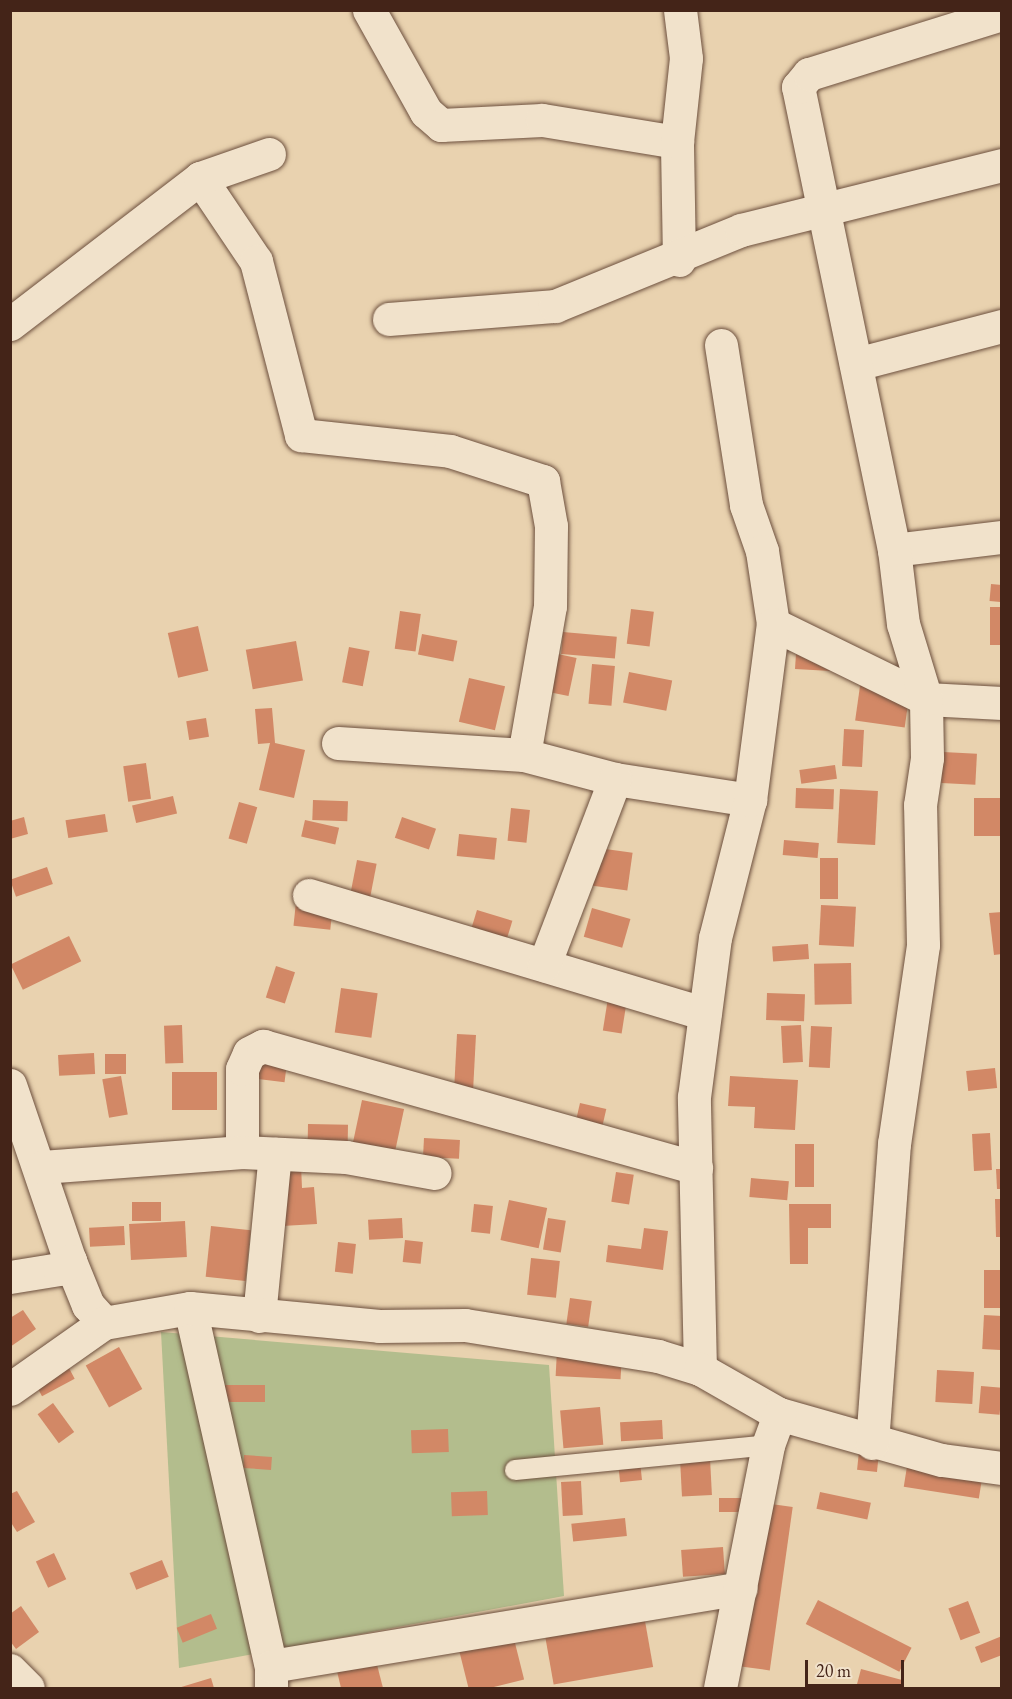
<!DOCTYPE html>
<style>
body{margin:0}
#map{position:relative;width:1012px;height:1699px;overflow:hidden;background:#e9d2af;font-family:"EB Garamond",serif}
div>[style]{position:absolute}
.green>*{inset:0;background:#b3bd8d}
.building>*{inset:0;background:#d28866;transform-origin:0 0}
.roads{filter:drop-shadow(0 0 2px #6d503e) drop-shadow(0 0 2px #6d503e)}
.service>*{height:20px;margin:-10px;padding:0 10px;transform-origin:10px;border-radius:10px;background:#f1e2cb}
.minor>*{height:33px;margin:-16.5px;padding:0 16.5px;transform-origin:16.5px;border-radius:16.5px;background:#f1e2cb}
span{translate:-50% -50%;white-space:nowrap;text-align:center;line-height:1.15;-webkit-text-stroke:4.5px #f1e2cb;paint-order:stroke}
.frame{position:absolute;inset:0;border:12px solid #442418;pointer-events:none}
.scale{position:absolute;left:805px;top:1660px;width:99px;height:27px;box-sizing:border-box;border:3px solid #442418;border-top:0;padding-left:8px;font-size:18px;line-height:21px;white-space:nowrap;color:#442418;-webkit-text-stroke:4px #f1e2cb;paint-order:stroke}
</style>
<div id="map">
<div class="green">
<i style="clip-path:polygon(161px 1332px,549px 1365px,564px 1596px,179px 1668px)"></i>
</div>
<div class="building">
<i style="left:991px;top:584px;width:11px;height:17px;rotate:5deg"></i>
<i style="left:990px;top:607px;width:12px;height:38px"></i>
<i style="left:631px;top:609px;width:23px;height:35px;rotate:7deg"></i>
<i style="left:400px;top:611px;width:21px;height:38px;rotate:8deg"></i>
<i style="left:198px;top:626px;width:46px;height:31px;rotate:77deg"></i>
<i style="left:563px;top:632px;width:54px;height:22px;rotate:5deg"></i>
<i style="left:422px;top:634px;width:36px;height:21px;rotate:11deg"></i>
<i style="left:296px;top:641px;width:40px;height:51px;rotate:80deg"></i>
<i style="left:349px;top:647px;width:21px;height:36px;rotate:11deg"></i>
<i style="left:558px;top:654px;width:19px;height:39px;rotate:12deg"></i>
<i style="clip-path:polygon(796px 654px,831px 671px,795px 669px)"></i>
<i style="left:592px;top:664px;width:23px;height:40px;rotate:5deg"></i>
<i style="left:629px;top:672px;width:44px;height:31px;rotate:11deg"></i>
<i style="left:469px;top:678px;width:37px;height:45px;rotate:13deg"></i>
<i style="left:861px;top:679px;width:50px;height:42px;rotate:8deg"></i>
<i style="clip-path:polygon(272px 708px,275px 743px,305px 750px,294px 798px,259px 790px,270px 743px,258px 744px,255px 709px)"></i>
<i style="left:206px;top:718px;width:19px;height:20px;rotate:81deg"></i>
<i style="left:844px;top:729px;width:20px;height:37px;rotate:3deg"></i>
<i style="left:943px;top:752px;width:34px;height:31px;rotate:3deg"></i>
<i style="left:146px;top:763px;width:36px;height:23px;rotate:82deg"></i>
<i style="left:835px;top:765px;width:14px;height:36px;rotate:82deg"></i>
<i style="left:796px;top:788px;width:38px;height:20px;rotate:2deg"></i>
<i style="left:840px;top:789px;width:38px;height:54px;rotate:3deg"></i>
<i style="left:173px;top:796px;width:18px;height:42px;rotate:77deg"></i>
<i style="left:1002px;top:798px;width:38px;height:28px;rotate:90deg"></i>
<i style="left:313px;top:800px;width:35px;height:20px;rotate:2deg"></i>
<i style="left:239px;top:802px;width:19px;height:38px;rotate:16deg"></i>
<i style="left:511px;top:808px;width:19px;height:33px;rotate:6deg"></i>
<i style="left:105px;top:814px;width:18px;height:40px;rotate:81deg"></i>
<i style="clip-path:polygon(24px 817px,28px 834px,10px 839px,10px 821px)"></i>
<i style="left:402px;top:817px;width:36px;height:22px;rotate:19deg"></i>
<i style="left:305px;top:820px;width:35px;height:17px;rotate:13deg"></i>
<i style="left:459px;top:834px;width:38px;height:22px;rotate:6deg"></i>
<i style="left:784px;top:840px;width:35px;height:15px;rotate:5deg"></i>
<i style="left:591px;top:847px;width:42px;height:38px;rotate:8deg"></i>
<i style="left:820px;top:858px;width:18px;height:41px"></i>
<i style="left:357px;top:860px;width:20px;height:36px;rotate:11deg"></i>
<i style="left:47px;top:867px;width:18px;height:39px;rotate:71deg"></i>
<i style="left:296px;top:902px;width:37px;height:24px;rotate:6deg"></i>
<i style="left:821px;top:905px;width:35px;height:40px;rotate:3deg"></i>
<i style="left:592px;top:908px;width:40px;height:30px;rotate:16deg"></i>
<i style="left:477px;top:910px;width:37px;height:22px;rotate:17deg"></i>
<i style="clip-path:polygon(1002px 912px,1002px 954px,994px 955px,989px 913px)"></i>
<i style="left:69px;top:936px;width:28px;height:65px;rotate:64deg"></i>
<i style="left:808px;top:944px;width:15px;height:36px;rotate:86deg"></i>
<i style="left:851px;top:963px;width:41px;height:37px;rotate:89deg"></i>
<i style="left:276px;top:966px;width:20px;height:33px;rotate:18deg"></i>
<i style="left:341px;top:988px;width:37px;height:45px;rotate:8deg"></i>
<i style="left:767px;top:993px;width:38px;height:27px;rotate:2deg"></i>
<i style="left:608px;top:998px;width:19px;height:33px;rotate:9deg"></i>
<i style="left:182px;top:1025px;width:38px;height:18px;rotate:88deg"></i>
<i style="left:801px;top:1025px;width:37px;height:20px;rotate:87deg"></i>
<i style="left:811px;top:1026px;width:21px;height:41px;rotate:3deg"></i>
<i style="left:457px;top:1034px;width:19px;height:53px;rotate:3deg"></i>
<i style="left:94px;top:1053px;width:21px;height:36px;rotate:87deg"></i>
<i style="left:105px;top:1054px;width:21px;height:20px"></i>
<i style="left:252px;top:1060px;width:35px;height:18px;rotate:7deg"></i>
<i style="left:995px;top:1068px;width:20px;height:29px;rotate:84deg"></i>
<i style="left:172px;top:1072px;width:45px;height:38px"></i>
<i style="left:121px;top:1076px;width:39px;height:19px;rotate:80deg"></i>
<i style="clip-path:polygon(730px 1076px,798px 1080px,795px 1130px,754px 1128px,755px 1107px,728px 1106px)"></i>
<i style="left:362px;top:1100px;width:43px;height:46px;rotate:12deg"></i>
<i style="left:580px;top:1103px;width:27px;height:19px;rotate:13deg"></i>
<i style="left:308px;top:1124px;width:40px;height:21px;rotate:1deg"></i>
<i style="left:990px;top:1133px;width:37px;height:18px;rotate:87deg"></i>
<i style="left:424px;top:1138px;width:36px;height:19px;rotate:3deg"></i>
<i style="left:795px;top:1144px;width:19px;height:43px"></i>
<i style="clip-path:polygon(301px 1165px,302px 1188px,314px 1187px,317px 1224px,282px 1226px,278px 1166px)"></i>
<i style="clip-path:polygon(996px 1169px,1002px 1169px,1002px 1189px,997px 1189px)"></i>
<i style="left:616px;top:1172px;width:18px;height:30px;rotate:9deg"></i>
<i style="left:751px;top:1178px;width:38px;height:19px;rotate:5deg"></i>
<i style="clip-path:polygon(995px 1199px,1002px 1199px,1002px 1237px,996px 1237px)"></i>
<i style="left:509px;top:1200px;width:39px;height:41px;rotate:12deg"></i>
<i style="left:132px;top:1202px;width:29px;height:19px"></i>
<i style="left:474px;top:1204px;width:19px;height:28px;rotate:6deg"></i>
<i style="clip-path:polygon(789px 1204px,831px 1204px,831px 1228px,808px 1228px,808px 1264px,790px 1264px)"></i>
<i style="left:402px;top:1218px;width:20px;height:34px;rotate:87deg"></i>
<i style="left:548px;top:1218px;width:18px;height:32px;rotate:9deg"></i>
<i style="left:185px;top:1221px;width:36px;height:56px;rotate:87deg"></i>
<i style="left:124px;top:1226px;width:19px;height:35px;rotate:87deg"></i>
<i style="left:211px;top:1226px;width:40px;height:51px;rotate:6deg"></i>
<i style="clip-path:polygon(644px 1228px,668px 1231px,663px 1270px,606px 1262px,608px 1245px,641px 1249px)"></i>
<i style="left:405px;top:1240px;width:18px;height:22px;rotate:6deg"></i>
<i style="left:338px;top:1242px;width:18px;height:30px;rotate:6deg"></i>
<i style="left:531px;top:1258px;width:29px;height:37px;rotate:6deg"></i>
<i style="left:1002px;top:1270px;width:38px;height:18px;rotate:90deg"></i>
<i style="left:570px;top:1298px;width:22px;height:26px;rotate:8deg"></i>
<i style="clip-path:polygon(23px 1310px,36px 1329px,10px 1347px,10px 1318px)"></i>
<i style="left:984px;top:1315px;width:18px;height:34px;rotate:3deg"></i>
<i style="left:119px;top:1347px;width:48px;height:38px;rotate:61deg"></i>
<i style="left:557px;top:1350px;width:65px;height:26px;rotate:3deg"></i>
<i style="left:62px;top:1355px;width:27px;height:37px;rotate:62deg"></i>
<i style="left:937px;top:1370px;width:37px;height:32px;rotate:3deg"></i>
<i style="left:219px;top:1385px;width:46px;height:17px"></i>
<i style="left:981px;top:1386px;width:21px;height:27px;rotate:5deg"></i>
<i style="left:53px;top:1403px;width:36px;height:19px;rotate:54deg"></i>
<i style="left:600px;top:1407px;width:38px;height:40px;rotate:85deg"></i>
<i style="left:662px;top:1420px;width:19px;height:42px;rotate:87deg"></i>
<i style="left:448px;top:1429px;width:23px;height:37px;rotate:88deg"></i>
<i style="left:860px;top:1442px;width:20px;height:28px;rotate:6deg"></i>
<i style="left:244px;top:1455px;width:28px;height:13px;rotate:4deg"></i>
<i style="left:710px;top:1458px;width:37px;height:30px;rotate:87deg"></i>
<i style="left:908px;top:1460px;width:76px;height:27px;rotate:9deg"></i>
<i style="left:640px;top:1461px;width:19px;height:22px;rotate:84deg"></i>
<i style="left:581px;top:1481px;width:34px;height:20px;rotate:87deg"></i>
<i style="clip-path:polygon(17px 1491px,35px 1522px,17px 1532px,10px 1521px,10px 1494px)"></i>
<i style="left:487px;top:1491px;width:24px;height:36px;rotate:88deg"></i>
<i style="left:820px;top:1492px;width:52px;height:17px;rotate:12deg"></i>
<i style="left:719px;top:1498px;width:25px;height:14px"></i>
<i style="left:764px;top:1503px;width:29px;height:165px;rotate:8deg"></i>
<i style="left:625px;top:1518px;width:18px;height:54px;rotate:84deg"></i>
<i style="left:723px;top:1547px;width:27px;height:42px;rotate:86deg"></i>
<i style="left:54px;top:1553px;width:29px;height:20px;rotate:65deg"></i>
<i style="left:162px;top:1560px;width:18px;height:35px;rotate:68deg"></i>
<i style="left:818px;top:1600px;width:105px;height:27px;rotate:27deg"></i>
<i style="left:968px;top:1601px;width:34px;height:21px;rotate:69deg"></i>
<i style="left:642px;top:1604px;width:64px;height:101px;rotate:80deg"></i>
<i style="clip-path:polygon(21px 1606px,39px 1632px,16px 1649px,10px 1641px,10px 1614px)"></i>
<i style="left:211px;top:1614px;width:16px;height:37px;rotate:68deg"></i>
<i style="left:512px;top:1631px;width:50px;height:56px;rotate:76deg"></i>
<i style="clip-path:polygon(1002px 1636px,1002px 1655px,981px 1663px,975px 1647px)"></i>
<i style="clip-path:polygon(375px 1657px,383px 1688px,341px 1688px,336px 1667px)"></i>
<i style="clip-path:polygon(861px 1669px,902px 1680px,900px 1688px,856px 1688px)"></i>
<i style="clip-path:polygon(211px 1678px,214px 1688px,178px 1688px)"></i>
</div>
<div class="roads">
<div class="service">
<i style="left:515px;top:1470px;width:254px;rotate:-5.6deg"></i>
</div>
<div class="minor">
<i style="left:369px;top:10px;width:117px;rotate:60.8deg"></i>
<i style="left:426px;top:112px;width:20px;rotate:41deg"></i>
<i style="left:441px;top:125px;width:101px;rotate:-2.8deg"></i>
<i style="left:542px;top:120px;width:137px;rotate:9.3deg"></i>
<i style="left:200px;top:178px;width:100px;rotate:56deg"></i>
<i style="left:256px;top:261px;width:180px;rotate:75.5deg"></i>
<i style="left:301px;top:435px;width:150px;rotate:6.1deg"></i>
<i style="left:450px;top:451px;width:98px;rotate:17.9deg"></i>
<i style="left:543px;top:481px;width:46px;rotate:79.9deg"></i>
<i style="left:551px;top:526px;width:80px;rotate:90.7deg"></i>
<i style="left:550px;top:606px;width:151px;rotate:99.9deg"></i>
<i style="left:679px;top:260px;width:118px;rotate:-91deg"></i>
<i style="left:677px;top:142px;width:84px;rotate:-83.9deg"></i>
<i style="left:686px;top:58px;width:48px;rotate:-97.1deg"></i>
<i style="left:389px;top:319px;width:167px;rotate:-4.5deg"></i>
<i style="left:555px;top:306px;width:201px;rotate:-22.2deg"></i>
<i style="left:741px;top:230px;width:269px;rotate:-14deg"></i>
<i style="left:10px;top:324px;width:240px;rotate:-37.5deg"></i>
<i style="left:200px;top:178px;width:73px;rotate:-19.2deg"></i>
<i style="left:721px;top:345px;width:162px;rotate:81.1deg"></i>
<i style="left:746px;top:505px;width:49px;rotate:70.8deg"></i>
<i style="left:762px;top:551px;width:74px;rotate:81.4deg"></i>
<i style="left:773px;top:624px;width:170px;rotate:26.1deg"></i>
<i style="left:926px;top:699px;width:76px;rotate:3deg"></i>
<i style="left:856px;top:364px;width:151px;rotate:-14.6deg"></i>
<i style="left:894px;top:550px;width:109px;rotate:-6.9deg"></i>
<i style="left:338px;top:743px;width:186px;rotate:3.7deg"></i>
<i style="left:524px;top:755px;width:94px;rotate:14.8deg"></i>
<i style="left:615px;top:779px;width:137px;rotate:8.8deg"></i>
<i style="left:309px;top:895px;width:413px;rotate:16.7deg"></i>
<i style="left:544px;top:965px;width:199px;rotate:-69.1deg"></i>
<i style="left:10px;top:1085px;width:186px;rotate:71.2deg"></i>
<i style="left:70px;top:1261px;width:48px;rotate:67.8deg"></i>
<i style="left:88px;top:1305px;width:24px;rotate:48deg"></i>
<i style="left:242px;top:1152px;width:83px;rotate:-90deg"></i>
<i style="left:242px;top:1069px;width:17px;rotate:-66deg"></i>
<i style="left:249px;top:1053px;width:16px;rotate:-27deg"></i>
<i style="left:263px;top:1046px;width:450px;rotate:15.7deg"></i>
<i style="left:42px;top:1167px;width:201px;rotate:-4.3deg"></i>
<i style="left:242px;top:1152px;width:104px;rotate:2.8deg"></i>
<i style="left:346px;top:1157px;width:90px;rotate:10.2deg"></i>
<i style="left:10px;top:1277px;width:50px;rotate:-9.3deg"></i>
<i style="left:59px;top:1269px;width:14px;rotate:-36deg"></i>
<i style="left:190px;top:1308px;width:367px;rotate:77.3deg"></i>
<i style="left:271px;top:1666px;width:21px;rotate:90deg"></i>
<i style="left:259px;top:1316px;width:163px;rotate:-84.4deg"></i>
<i style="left:700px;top:1369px;width:272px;rotate:-91.3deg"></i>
<i style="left:694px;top:1097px;width:160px;rotate:-82.5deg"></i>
<i style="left:715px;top:938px;width:142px;rotate:-75.8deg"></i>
<i style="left:750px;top:800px;width:177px;rotate:-82.6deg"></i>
<i style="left:10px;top:1389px;width:115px;rotate:-35.1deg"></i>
<i style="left:104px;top:1323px;width:87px;rotate:-9.9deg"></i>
<i style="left:190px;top:1308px;width:190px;rotate:5.4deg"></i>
<i style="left:379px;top:1326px;width:86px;rotate:-0.7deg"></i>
<i style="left:465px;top:1325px;width:195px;rotate:9.1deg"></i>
<i style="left:658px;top:1356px;width:44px;rotate:17.2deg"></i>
<i style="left:700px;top:1369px;width:91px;rotate:29.7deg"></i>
<i style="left:779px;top:1414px;width:169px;rotate:15.8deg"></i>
<i style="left:942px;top:1460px;width:61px;rotate:7.6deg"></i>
<i style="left:872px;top:1443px;width:300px;rotate:-85.8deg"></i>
<i style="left:894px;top:1144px;width:201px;rotate:-81.7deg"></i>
<i style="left:923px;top:945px;width:140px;rotate:-91.2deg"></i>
<i style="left:920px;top:805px;width:48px;rotate:-81.5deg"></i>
<i style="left:927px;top:758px;width:59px;rotate:-91deg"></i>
<i style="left:926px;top:699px;width:78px;rotate:-107deg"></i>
<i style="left:903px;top:624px;width:75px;rotate:-96.9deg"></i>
<i style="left:894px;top:550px;width:473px;rotate:-101.7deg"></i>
<i style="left:798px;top:87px;width:17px;rotate:-50deg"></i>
<i style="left:809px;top:74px;width:202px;rotate:-17.3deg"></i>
<i style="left:271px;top:1666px;width:476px;rotate:-9.4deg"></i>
<i style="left:10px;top:1670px;width:25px;rotate:45deg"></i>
<i style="left:720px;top:1688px;width:248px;rotate:-78.8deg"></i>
<i style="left:768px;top:1445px;width:33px;rotate:-70deg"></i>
</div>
</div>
<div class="frame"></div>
<div class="scale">20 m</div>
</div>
